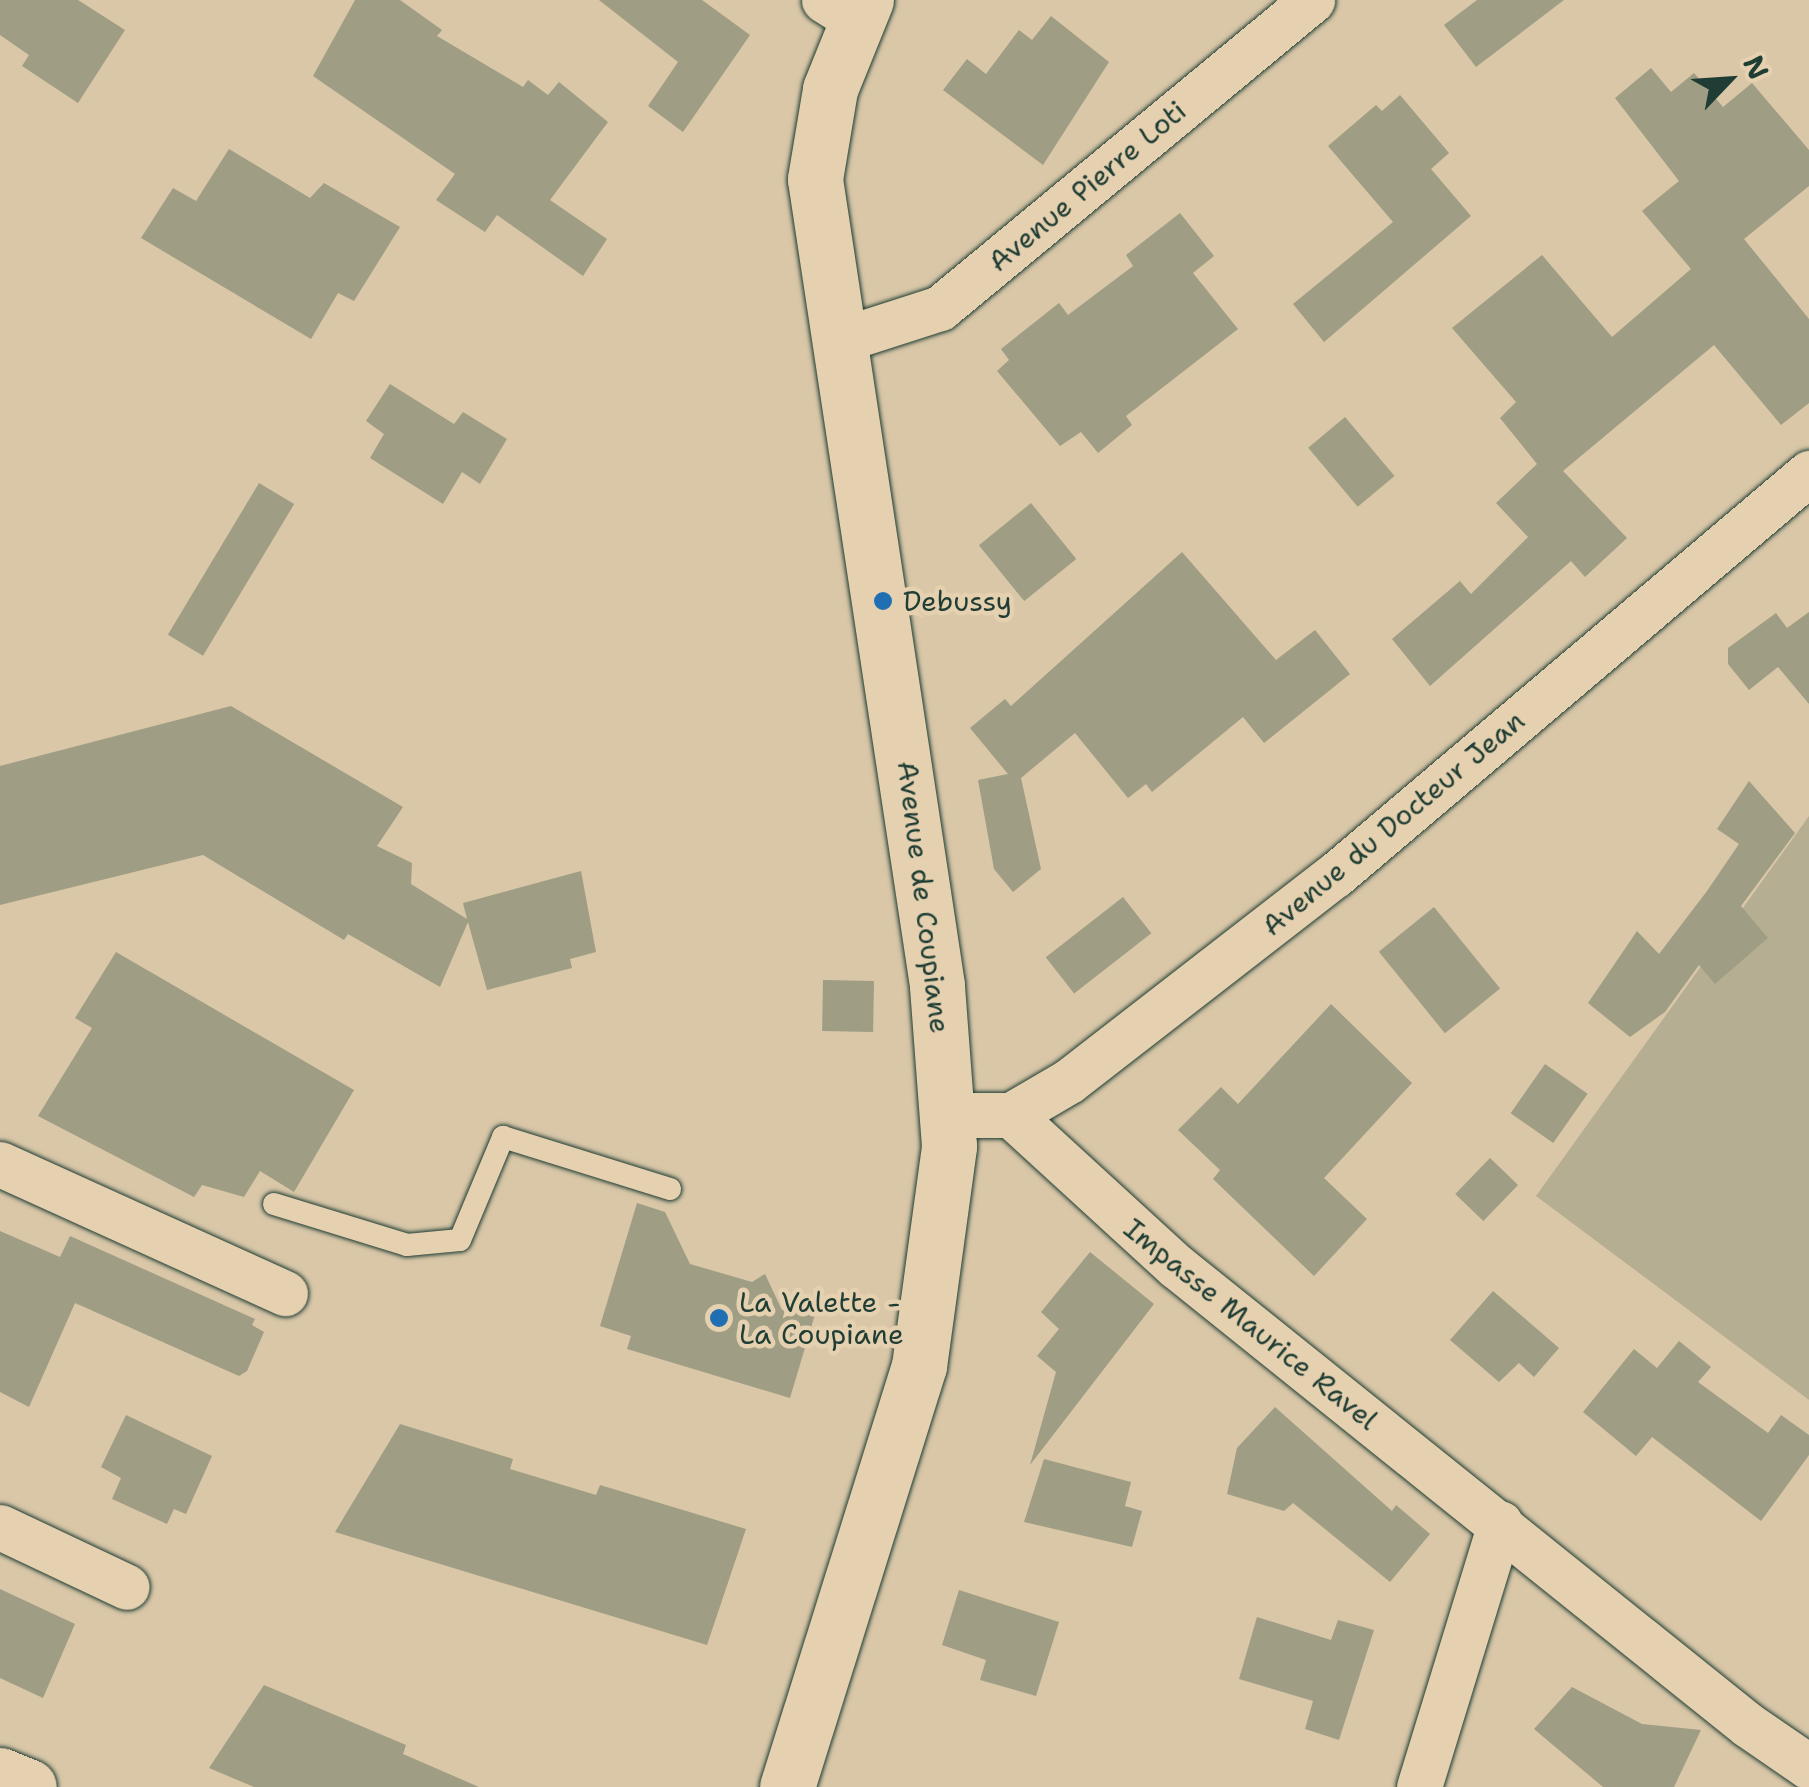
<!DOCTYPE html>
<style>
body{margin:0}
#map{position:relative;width:1809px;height:1787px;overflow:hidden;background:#d9c7a8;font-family:"Shantell Sans",sans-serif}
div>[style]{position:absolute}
.green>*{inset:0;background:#b6ae92}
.building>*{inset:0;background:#9f9d83;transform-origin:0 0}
.roads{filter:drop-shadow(0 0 2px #1f3d34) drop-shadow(0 0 2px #1f3d34)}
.service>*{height:22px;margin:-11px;padding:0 11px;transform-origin:11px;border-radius:11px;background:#e5d0af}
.minor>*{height:45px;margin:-22.5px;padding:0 22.5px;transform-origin:22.5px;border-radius:22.5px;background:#e5d0af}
.secondary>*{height:55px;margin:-27.5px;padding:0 27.5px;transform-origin:27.5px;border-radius:27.5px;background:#e5d0af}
.dots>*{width:28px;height:28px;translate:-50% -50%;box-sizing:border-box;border:5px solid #e5d0af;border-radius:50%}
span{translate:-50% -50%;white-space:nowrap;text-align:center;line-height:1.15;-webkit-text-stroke:9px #e5d0af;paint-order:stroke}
.street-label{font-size:28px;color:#1f3d34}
.poi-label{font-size:28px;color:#1f3d34}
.left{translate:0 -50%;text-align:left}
.north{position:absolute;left:1679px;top:30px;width:100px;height:100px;-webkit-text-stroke:8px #e5d0af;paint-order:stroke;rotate:65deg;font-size:28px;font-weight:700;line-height:40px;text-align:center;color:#1f3d34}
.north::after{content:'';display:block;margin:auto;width:35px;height:45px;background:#1f3d34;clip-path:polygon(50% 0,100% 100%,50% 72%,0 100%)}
</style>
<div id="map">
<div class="green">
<i style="clip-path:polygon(1809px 816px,1809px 1400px,1536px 1196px)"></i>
</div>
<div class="building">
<i style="clip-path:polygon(0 0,78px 0,125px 30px,78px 103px,22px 66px,29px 55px,0 35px)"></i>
<i style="clip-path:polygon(355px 0,400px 0,442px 30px,437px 36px,523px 87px,528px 80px,548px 95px,559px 82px,608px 122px,550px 200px,607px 239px,583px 276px,497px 215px,485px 232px,436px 200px,455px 174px,313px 76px)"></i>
<i style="clip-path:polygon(599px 0,702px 0,750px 35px,683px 132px,648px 106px,678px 62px)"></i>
<i style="clip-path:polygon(1477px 0,1564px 0,1476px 67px,1444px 25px)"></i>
<i style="clip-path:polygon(1051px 16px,1109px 62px,1043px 165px,943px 90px,967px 59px,986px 74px,1019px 30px,1032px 40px)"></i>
<i style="clip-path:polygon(1651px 68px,1671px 92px,1694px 73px,1723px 107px,1752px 83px,1809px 150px,1809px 186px,1744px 239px,1809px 319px,1809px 403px,1781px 425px,1714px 345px,1563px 471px,1627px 538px,1585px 577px,1571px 561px,1430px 686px,1392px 639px,1460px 581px,1471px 594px,1528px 537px,1496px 503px,1537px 464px,1500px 418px,1516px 402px,1452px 328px,1542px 255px,1612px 337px,1691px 269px,1642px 211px,1679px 181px,1615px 98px)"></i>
<i style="clip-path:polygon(1400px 95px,1449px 153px,1431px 169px,1471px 216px,1324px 342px,1293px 304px,1393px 222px,1328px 146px,1376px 105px,1382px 111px)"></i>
<i style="clip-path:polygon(229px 149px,310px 198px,324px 183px,400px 227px,354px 301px,338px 293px,311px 339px,141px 238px,173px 188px,196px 201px)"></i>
<i style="clip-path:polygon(1180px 213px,1214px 256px,1193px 273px,1238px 329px,1126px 416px,1132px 425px,1098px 453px,1081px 432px,1060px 446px,997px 371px,1009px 360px,1001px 349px,1059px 303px,1068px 315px,1133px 266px,1126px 255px)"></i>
<i style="clip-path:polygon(390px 384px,454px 424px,463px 412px,507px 439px,480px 484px,462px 472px,443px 504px,370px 458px,384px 434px,366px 421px)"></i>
<i style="left:1345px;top:417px;width:77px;height:48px;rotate:50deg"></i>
<i style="left:259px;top:483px;width:41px;height:177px;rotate:31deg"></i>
<i style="left:1031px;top:503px;width:72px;height:67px;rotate:51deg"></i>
<i style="clip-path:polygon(1182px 552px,1276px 660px,1315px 630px,1350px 674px,1264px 743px,1243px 717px,1152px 792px,1146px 784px,1128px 798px,1075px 733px,1021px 778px,1041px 869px,1013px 892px,994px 869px,978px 780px,1008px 774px,970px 728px,1005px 699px,1011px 706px)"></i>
<i style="clip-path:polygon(1809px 612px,1809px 704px,1778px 667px,1749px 690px,1728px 664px,1728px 648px,1776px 613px,1787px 628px)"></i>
<i style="clip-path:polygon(231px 706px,403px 807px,377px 846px,412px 863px,411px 884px,467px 919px,463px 903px,581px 871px,596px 952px,570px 959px,572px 968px,487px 990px,468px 922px,440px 987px,348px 934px,344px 940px,203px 855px,0 905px,0 766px)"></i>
<i style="clip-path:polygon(1749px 781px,1795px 833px,1741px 906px,1768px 938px,1715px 984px,1699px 965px,1665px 1012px,1630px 1037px,1588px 1003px,1637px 931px,1659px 954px,1707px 891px,1739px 844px,1717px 829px)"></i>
<i style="left:1123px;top:897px;width:46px;height:98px;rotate:52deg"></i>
<i style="left:1434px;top:907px;width:105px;height:71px;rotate:51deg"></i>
<i style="clip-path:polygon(116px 952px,354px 1090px,294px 1192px,260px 1171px,244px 1197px,202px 1185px,194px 1197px,38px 1116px,92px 1028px,75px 1018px)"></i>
<i style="left:823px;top:980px;width:51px;height:51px;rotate:1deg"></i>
<i style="clip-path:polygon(1331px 1004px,1412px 1083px,1324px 1178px,1367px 1219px,1314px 1276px,1213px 1179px,1220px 1170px,1178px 1130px,1221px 1087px,1238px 1104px)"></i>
<i style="left:1545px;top:1064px;width:52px;height:60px;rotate:35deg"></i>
<i style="left:1490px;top:1158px;width:39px;height:50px;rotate:44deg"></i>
<i style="clip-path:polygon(637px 1203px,665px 1212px,690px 1264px,752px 1282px,765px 1274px,782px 1310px,822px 1291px,790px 1398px,627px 1349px,631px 1336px,600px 1326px)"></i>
<i style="clip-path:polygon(0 1231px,60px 1257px,70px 1236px,255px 1319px,252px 1325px,264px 1332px,247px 1371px,239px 1376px,75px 1303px,29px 1407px,0 1392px)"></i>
<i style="clip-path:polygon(1090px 1252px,1154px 1304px,1030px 1465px,1056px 1372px,1037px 1356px,1059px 1329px,1041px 1312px)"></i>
<i style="clip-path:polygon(1493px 1291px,1559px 1348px,1534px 1377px,1519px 1363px,1499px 1382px,1450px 1340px)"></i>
<i style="clip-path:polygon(1679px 1341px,1711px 1367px,1698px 1382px,1768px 1433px,1781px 1415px,1809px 1435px,1809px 1455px,1761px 1521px,1652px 1437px,1636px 1456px,1583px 1412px,1634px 1349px,1657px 1368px)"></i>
<i style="clip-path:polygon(1275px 1407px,1392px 1511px,1396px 1505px,1430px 1534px,1390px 1582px,1293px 1503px,1284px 1511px,1227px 1494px,1237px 1448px)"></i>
<i style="clip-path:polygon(126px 1415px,212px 1456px,186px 1514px,174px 1509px,167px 1524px,112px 1499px,121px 1478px,101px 1467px)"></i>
<i style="clip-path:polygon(400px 1424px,513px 1459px,510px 1469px,596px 1495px,600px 1485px,746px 1529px,707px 1645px,335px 1532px)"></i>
<i style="clip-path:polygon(1044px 1459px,1131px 1482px,1125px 1506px,1142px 1511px,1132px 1547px,1024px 1522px)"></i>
<i style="clip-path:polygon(0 1589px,75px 1624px,43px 1698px,0 1678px)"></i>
<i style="clip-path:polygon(959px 1590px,1059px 1622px,1036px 1696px,980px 1680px,986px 1660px,942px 1645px)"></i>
<i style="clip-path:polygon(1257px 1617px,1331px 1640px,1338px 1620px,1374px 1630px,1339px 1740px,1305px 1729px,1313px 1701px,1239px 1679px)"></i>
<i style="clip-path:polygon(264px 1685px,406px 1745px,403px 1754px,479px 1787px,254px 1787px,209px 1768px)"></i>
<i style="clip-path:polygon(1572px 1687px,1642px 1724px,1701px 1730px,1674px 1787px,1603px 1787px,1534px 1729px)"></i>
</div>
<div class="roads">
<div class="service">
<i style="left:274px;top:1204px;width:139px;rotate:17.1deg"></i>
<i style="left:407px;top:1245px;width:53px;rotate:-5.4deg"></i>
<i style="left:460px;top:1240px;width:112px;rotate:-67.3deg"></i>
<i style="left:503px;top:1137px;width:175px;rotate:17.3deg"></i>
</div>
<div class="minor">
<i style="left:824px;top:0;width:36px;rotate:32deg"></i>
<i style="left:844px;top:339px;width:101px;rotate:-17.9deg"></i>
<i style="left:940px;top:308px;width:483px;rotate:-39.6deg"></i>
<i style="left:949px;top:1115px;width:62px"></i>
<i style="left:1011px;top:1115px;width:67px;rotate:-30.4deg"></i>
<i style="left:1069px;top:1081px;width:336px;rotate:-37.8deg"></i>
<i style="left:1335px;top:875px;width:622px;rotate:-40.3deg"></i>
<i style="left:1011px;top:1115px;width:224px;rotate:42.5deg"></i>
<i style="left:1176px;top:1266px;width:733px;rotate:38.75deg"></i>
<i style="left:1748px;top:1725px;width:74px;rotate:34.5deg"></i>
<i style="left:0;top:1164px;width:313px;rotate:24.4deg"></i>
<i style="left:0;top:1527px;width:140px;rotate:25.3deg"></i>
<i style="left:1419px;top:1787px;width:276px;rotate:-72.9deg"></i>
</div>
<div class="secondary">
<i style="left:0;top:1775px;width:31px;rotate:22deg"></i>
<i style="left:787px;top:1787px;width:441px;rotate:-72.6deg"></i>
<i style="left:919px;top:1366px;width:222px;rotate:-82.2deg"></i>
<i style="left:949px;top:1146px;width:161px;rotate:-94.3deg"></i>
<i style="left:937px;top:985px;width:815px;rotate:-98.61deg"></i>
<i style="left:815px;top:179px;width:91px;rotate:-80.5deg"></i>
<i style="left:830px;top:89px;width:96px;rotate:-68deg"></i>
</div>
</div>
<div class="dots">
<i style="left:883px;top:601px;background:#1f6fb2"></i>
<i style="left:719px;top:1318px;background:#1f6fb2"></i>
</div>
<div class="street-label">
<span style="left:1087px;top:186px;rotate:-40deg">Avenue Pierre Loti</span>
<span style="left:1393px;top:823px;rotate:-40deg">Avenue du Docteur Jean</span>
<span style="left:924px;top:897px;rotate:83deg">Avenue de Coupiane</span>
<span style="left:1251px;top:1324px;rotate:39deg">Impasse Maurice Ravel</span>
</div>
<div class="poi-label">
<span class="left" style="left:903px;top:601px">Debussy</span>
<span class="left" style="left:739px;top:1318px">La Valette -<br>La Coupiane</span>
</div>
<div class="north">N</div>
</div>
